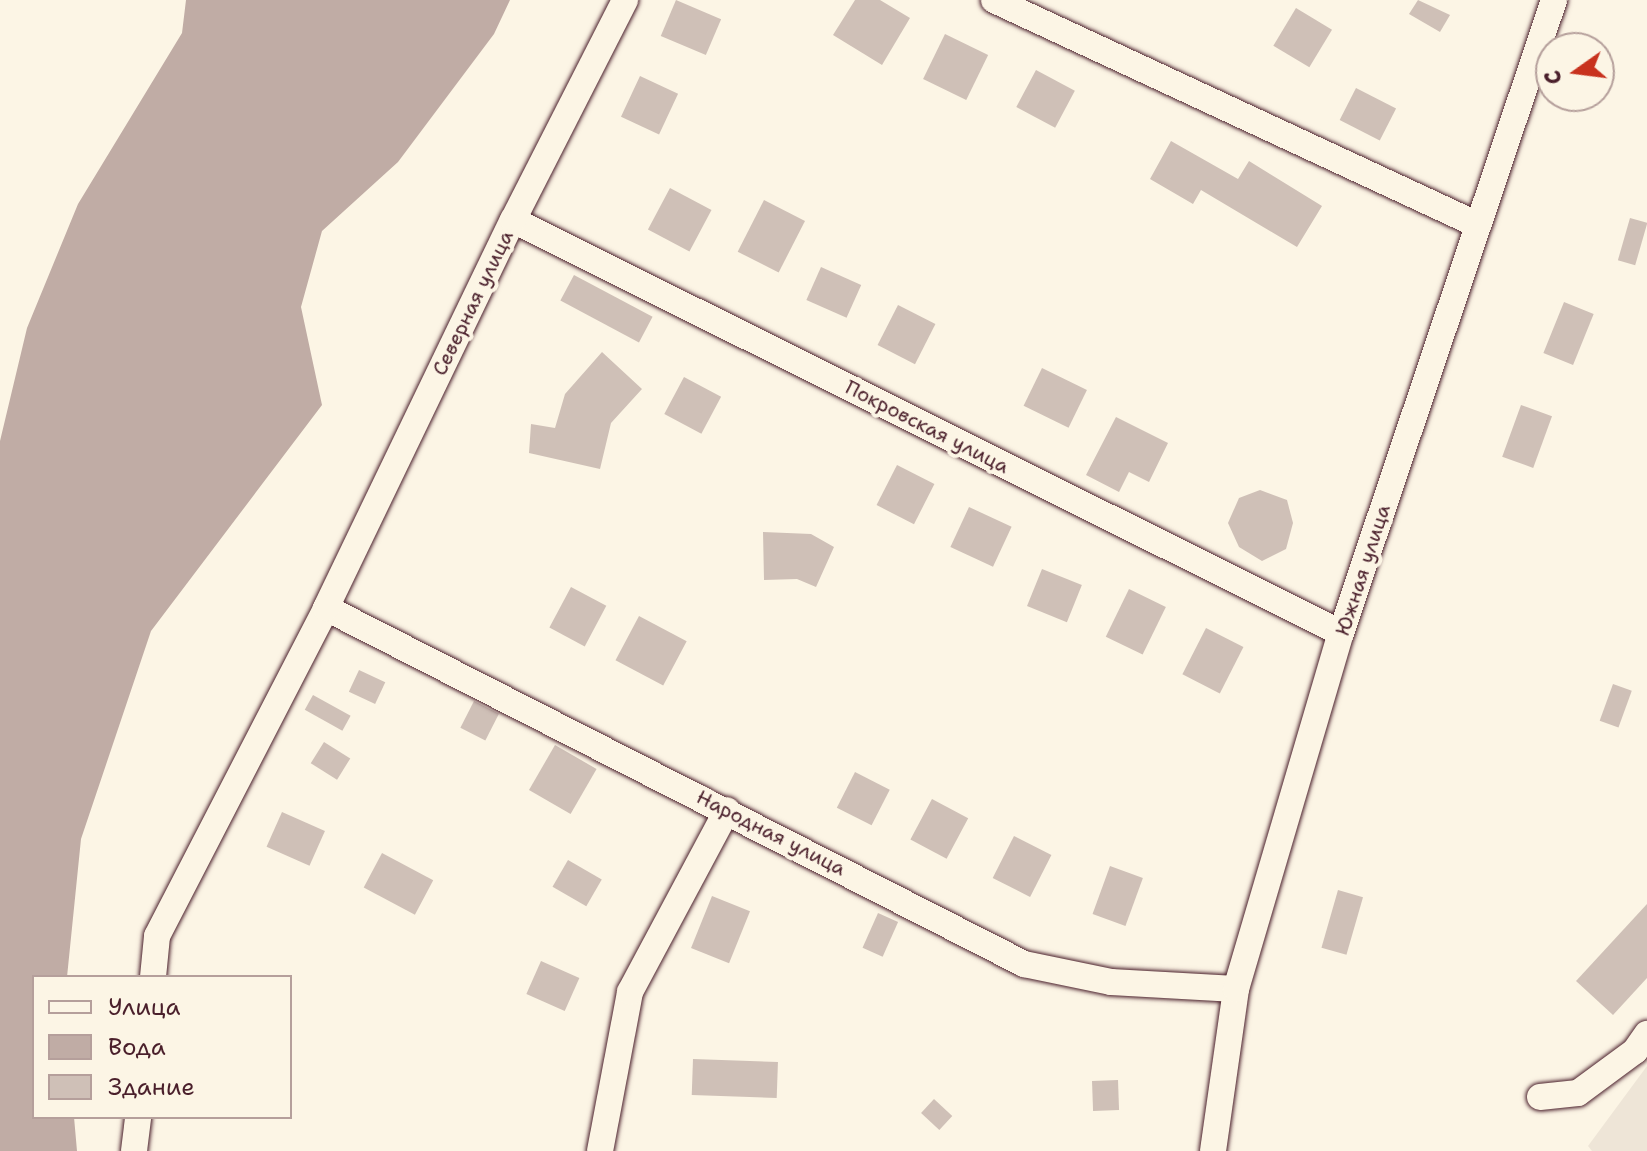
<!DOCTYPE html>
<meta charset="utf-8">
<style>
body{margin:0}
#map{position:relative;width:1647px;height:1151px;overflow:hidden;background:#fcf5e5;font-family:"Shantell Sans",sans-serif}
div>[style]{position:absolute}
.built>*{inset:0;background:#eee5d7}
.water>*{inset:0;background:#c0aca5}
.building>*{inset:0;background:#cfc0b7;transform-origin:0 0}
.roads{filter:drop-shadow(0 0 2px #4a1f2b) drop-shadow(0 0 2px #4a1f2b)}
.minor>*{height:26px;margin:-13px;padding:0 13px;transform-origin:13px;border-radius:13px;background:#fcf5e5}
span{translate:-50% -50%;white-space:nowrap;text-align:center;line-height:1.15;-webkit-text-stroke:8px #fcf5e5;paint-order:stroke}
.street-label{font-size:20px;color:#4a1f2b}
.legend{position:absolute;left:32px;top:975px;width:260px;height:144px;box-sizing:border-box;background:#fcf5e5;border:2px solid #b59f9b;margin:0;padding:10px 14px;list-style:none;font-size:24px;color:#4a1f2b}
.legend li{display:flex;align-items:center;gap:16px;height:40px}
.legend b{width:40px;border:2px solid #b59f9b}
.north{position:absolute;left:1535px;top:32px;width:80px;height:80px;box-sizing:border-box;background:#fcf5e5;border:2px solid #b59f9b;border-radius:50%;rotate:256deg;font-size:22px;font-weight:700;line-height:32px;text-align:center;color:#4a1f2b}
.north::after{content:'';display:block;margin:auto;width:28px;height:36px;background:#c8321e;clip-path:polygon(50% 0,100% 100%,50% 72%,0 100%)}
</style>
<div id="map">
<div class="built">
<i style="clip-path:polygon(1647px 1066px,1647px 1151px,1592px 1151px,1588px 1146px)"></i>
</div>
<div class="water">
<i style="clip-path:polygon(186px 0,510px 0,494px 34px,398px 162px,322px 231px,301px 307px,322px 405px,151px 631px,81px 839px,67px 977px,34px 977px,34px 1117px,74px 1117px,77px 1151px,0 1151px,0 441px,27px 328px,78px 204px,182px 33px)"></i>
</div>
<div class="building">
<i style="left:676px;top:0;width:49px;height:39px;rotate:23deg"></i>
<i style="clip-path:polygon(855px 0,880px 0,910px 18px,882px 65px,833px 35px)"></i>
<i style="clip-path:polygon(1418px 0,1450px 15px,1440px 32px,1409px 14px)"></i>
<i style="left:1296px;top:8px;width:42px;height:44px;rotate:31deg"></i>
<i style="left:945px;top:34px;width:48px;height:50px;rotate:26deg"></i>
<i style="left:1036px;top:70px;width:44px;height:42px;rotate:28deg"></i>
<i style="left:640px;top:76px;width:42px;height:45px;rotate:25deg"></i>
<i style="left:1356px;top:88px;width:45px;height:36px;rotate:27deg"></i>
<i style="clip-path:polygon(1171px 141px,1238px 179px,1249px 161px,1322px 206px,1297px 247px,1201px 190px,1193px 204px,1150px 179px)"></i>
<i style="left:670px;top:188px;width:47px;height:47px;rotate:28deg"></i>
<i style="left:764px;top:200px;width:46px;height:58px;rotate:27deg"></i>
<i style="left:1630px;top:218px;width:18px;height:44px;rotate:16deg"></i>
<i style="left:821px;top:267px;width:44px;height:36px;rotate:24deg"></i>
<i style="left:574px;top:275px;width:89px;height:29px;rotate:28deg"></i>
<i style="left:1564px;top:302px;width:32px;height:55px;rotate:22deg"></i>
<i style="left:898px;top:305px;width:42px;height:45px;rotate:27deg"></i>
<i style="clip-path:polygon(602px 352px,642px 389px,611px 423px,600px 469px,529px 453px,531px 424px,555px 428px,565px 394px)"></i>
<i style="left:1042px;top:368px;width:50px;height:42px;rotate:26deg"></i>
<i style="left:684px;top:377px;width:42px;height:42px;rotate:28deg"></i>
<i style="left:1521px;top:405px;width:33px;height:55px;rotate:20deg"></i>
<i style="clip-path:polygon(1116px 417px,1168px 443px,1149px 482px,1129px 472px,1119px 492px,1086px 475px)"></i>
<i style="left:897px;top:465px;width:42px;height:45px;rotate:27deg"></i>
<i style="clip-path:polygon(1260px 490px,1287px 500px,1293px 523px,1286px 549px,1262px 561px,1239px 547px,1228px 523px,1239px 498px)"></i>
<i style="left:969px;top:507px;width:47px;height:44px;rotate:25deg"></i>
<i style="clip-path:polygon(763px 532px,811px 534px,834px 547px,816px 587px,797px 579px,764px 580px)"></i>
<i style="left:1042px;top:569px;width:43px;height:40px;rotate:22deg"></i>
<i style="left:571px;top:587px;width:40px;height:46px;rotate:28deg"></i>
<i style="left:1129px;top:589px;width:41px;height:53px;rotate:26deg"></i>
<i style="left:639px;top:616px;width:54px;height:50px;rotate:28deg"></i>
<i style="left:1206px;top:628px;width:42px;height:52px;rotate:27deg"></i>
<i style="left:359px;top:670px;width:29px;height:24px;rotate:25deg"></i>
<i style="left:1613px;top:684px;width:20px;height:39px;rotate:20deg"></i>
<i style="left:313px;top:695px;width:43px;height:17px;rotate:29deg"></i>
<i style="left:474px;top:701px;width:28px;height:30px;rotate:27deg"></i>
<i style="left:324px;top:742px;width:31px;height:25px;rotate:32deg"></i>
<i style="left:555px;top:745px;width:48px;height:52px;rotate:30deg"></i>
<i style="left:855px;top:772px;width:39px;height:40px;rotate:27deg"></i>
<i style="left:932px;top:799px;width:41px;height:46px;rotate:28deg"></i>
<i style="left:282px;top:812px;width:47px;height:38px;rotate:24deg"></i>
<i style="left:1014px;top:836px;width:42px;height:47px;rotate:27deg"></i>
<i style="left:382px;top:853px;width:58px;height:39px;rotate:28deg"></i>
<i style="left:568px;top:860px;width:39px;height:31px;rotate:30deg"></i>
<i style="left:1110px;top:866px;width:35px;height:51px;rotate:20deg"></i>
<i style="left:1338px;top:890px;width:26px;height:60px;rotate:16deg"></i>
<i style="left:712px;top:896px;width:41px;height:56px;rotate:22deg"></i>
<i style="clip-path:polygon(1647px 904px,1647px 978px,1613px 1015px,1576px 981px)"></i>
<i style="left:878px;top:913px;width:22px;height:38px;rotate:24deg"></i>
<i style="left:541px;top:961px;width:42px;height:36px;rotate:24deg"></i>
<i style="left:693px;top:1059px;width:85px;height:36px;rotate:2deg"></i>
<i style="left:1118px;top:1080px;width:30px;height:26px;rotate:88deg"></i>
<i style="left:934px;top:1099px;width:25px;height:19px;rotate:43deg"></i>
</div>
<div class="roads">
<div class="minor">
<i style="left:994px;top:0;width:534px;rotate:24.93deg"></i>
<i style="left:513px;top:220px;width:925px;rotate:26.51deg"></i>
<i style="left:326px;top:608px;width:784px;rotate:27.02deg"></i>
<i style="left:1024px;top:964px;width:89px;rotate:11.7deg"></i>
<i style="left:1111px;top:982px;width:125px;rotate:3.2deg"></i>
<i style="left:153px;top:977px;width:41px;rotate:-84.4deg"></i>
<i style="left:157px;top:936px;width:369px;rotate:-62.7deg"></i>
<i style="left:326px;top:608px;width:431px;rotate:-64.3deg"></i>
<i style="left:513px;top:220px;width:247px;rotate:-63deg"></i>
<i style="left:1540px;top:1097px;width:38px;rotate:-6deg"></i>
<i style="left:1578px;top:1093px;width:71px;rotate:-36.4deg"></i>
<i style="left:1635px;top:1051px;width:21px;rotate:-55deg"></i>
<i style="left:134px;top:1151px;width:34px;rotate:-83deg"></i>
<i style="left:600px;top:1151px;width:162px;rotate:-79.3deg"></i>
<i style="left:630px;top:992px;width:206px;rotate:-61.9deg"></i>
<i style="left:1213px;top:1151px;width:164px;rotate:-81.9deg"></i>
<i style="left:1236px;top:989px;width:371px;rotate:-73.6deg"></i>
<i style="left:1341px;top:633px;width:668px;rotate:-71.4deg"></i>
</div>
</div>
<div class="street-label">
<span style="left:473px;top:303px;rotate:-64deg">Северная улица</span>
<span style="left:927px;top:427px;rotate:27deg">Покровская улица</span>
<span style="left:1363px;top:570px;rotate:-72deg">Южная улица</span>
<span style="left:771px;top:833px;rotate:27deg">Народная улица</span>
</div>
<ul class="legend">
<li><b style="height:10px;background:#fcf5e5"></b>Улица</li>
<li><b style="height:22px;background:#c0aca5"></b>Вода</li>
<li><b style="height:22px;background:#cfc0b7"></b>Здание</li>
</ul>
<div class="north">С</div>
</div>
